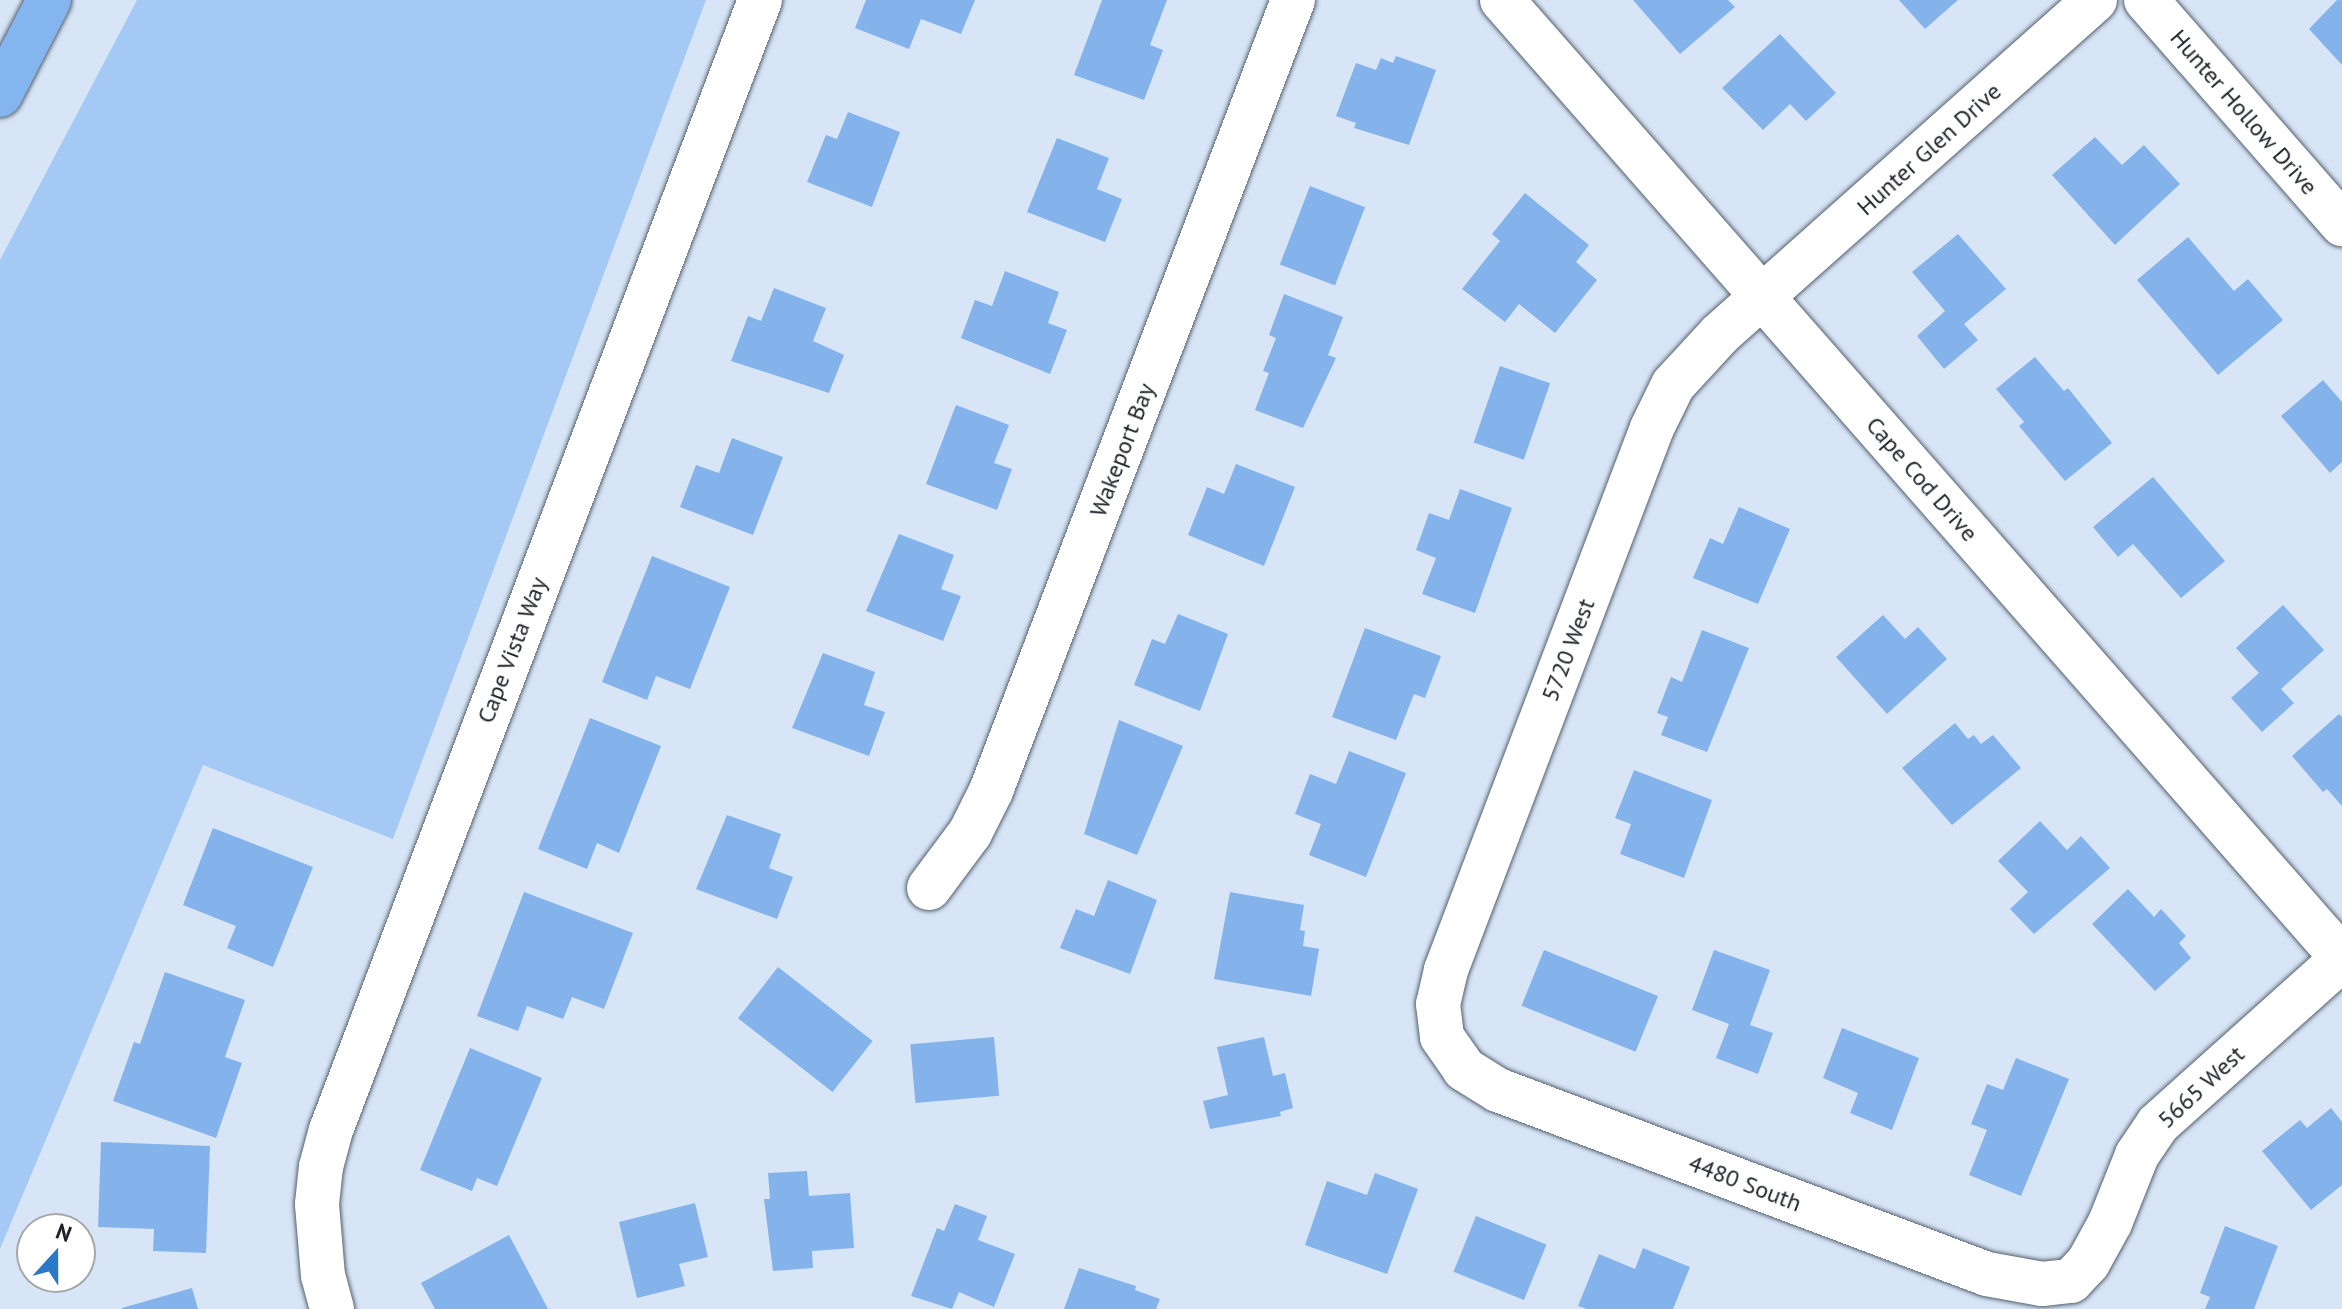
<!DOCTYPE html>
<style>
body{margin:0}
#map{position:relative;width:2342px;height:1309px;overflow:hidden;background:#d7e5f6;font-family:"PT Sans",sans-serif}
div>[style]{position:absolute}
.green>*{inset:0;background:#a4c9f5}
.building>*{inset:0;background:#84b3eb;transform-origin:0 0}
.roads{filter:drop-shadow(0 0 2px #54606e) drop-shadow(0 0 2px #54606e)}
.minor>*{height:44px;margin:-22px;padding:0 22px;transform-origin:22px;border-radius:22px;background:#fff}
.highway>*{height:44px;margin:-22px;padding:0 22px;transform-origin:22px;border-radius:22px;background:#85b5ee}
span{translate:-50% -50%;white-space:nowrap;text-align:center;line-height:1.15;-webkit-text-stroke:6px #fff;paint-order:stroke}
.street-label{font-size:24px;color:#1e2329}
.north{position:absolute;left:16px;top:1213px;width:80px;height:80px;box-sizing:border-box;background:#fff;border:2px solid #a5a7a9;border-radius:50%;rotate:21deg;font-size:22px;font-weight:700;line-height:32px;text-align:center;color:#1e2329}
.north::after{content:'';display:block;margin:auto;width:28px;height:36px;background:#2b78c8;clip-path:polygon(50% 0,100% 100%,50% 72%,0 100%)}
</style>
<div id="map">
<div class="green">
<i style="clip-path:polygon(137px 0,706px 0,393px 839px,203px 765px,0 1249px,0 260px)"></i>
</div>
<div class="building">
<i style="clip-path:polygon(866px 0,975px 0,961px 34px,921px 19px,909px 49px,855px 28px)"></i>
<i style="clip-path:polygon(1102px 0,1167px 0,1150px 45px,1163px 50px,1144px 100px,1074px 75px)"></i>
<i style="clip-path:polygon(1633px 0,1728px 0,1735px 7px,1680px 54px)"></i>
<i style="clip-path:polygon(1899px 0,1958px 0,1925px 29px)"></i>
<i style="clip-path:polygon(2337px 0,2342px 0,2342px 65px,2309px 29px)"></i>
<i style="clip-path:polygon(1780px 34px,1836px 93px,1806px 121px,1790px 104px,1763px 130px,1722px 88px)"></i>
<i style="clip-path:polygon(1396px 56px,1436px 70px,1409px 145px,1354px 128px,1356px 123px,1336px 116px,1356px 63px,1376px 70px,1381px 58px,1393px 63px)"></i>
<i style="clip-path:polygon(848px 112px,900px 132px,872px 207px,807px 182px,826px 135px,837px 139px)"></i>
<i style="clip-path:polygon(2095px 137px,2122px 165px,2144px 145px,2180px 184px,2115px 245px,2052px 175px)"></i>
<i style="clip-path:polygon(1057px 138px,1109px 158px,1097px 189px,1122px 199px,1105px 242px,1027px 212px)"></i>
<i style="left:1310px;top:186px;width:59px;height:84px;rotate:21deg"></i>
<i style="clip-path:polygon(1525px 193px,1589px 245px,1576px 262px,1597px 280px,1555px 333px,1519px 304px,1505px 322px,1462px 289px,1500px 241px,1492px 234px)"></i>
<i style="clip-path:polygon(1958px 234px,2006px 289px,1964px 324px,1978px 340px,1944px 369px,1917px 336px,1945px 311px,1912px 272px)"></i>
<i style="clip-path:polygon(2188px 237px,2234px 291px,2248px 279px,2283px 320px,2218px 375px,2137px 280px)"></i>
<i style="clip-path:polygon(1005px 271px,1059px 292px,1048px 323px,1067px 330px,1050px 374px,961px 338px,975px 300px,992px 306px)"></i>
<i style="clip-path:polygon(774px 288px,826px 308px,813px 341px,844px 355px,829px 393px,731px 361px,748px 316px,761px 321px)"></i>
<i style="clip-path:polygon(1284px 294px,1343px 317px,1328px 355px,1336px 358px,1303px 428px,1255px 410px,1269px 373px,1263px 371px,1276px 338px,1269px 335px)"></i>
<i style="clip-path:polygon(2035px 357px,2064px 391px,2068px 388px,2112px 443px,2065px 481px,2019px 426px,2024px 422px,1996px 389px)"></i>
<i style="left:1500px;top:366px;width:53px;height:81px;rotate:19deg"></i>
<i style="clip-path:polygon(2323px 380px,2342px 402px,2342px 462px,2330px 473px,2281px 416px)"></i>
<i style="clip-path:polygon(956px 405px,1009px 425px,994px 463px,1012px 469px,997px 510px,926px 484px)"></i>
<i style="clip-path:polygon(732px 438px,783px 457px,753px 535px,680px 507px,696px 465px,719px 473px)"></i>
<i style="clip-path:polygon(1236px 464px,1295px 487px,1264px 566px,1188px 535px,1207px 487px,1224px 494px)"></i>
<i style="clip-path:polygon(2153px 477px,2225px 561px,2181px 598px,2133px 544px,2118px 557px,2093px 527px)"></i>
<i style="clip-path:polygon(1460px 489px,1512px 508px,1475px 613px,1422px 594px,1436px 558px,1416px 550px,1429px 513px,1449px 520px)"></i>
<i style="clip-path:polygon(1739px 507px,1790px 529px,1758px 604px,1693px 578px,1710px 538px,1723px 544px)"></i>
<i style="clip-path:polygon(899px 534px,954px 555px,941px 589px,961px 596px,943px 641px,866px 611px)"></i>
<i style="clip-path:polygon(652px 556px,730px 587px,690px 689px,656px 676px,647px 700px,602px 682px)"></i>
<i style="clip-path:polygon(2283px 605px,2324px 650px,2281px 689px,2294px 703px,2262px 732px,2231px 698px,2259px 673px,2236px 648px)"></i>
<i style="clip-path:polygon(1178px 614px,1228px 634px,1200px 711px,1134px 685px,1152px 639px,1165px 644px)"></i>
<i style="clip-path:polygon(1883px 615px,1905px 639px,1918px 627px,1947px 659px,1887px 714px,1836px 657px)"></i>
<i style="clip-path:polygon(1365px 628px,1441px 656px,1425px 698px,1414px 694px,1396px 740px,1332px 717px)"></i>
<i style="clip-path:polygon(1702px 630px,1749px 648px,1707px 752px,1661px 735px,1668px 717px,1657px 713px,1671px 677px,1682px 682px)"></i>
<i style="clip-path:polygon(823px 653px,875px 672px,864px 705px,885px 712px,869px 756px,792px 728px)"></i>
<i style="clip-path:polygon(2339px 714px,2342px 717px,2342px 806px,2327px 789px,2323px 792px,2292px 756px)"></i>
<i style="clip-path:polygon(590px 718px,661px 746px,619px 853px,597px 843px,587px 869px,538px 849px)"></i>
<i style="clip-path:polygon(1119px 720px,1183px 746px,1137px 855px,1084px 834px)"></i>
<i style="clip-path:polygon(1955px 723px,1968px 739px,1974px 735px,1981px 744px,1993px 735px,2021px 768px,1952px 825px,1902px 768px)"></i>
<i style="clip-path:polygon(1349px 751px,1406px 773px,1366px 877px,1309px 855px,1321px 824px,1295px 814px,1310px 774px,1336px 784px)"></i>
<i style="clip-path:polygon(1634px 770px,1712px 800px,1684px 878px,1620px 854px,1631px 824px,1615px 818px)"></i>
<i style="clip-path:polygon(727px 815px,781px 834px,769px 868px,793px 877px,777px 919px,696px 889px)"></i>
<i style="clip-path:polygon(2040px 821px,2067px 850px,2081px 836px,2110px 868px,2034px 934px,2010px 909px,2028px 892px,1998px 861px)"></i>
<i style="clip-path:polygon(213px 828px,313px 867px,273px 967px,227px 948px,236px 926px,183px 905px)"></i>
<i style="clip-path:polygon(1108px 880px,1157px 900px,1130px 974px,1060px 948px,1076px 909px,1094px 916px)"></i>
<i style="clip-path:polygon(2128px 889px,2154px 917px,2161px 909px,2186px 936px,2179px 943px,2191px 958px,2155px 991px,2092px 924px)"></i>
<i style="clip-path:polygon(524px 892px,633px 933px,604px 1009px,572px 997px,563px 1019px,527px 1006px,518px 1031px,477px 1016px)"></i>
<i style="clip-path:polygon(1230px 892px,1304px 905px,1300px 930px,1305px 931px,1303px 946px,1319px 949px,1311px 996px,1214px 979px)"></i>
<i style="left:1544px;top:950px;width:123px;height:60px;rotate:22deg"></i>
<i style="clip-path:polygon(1714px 950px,1770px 970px,1750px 1025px,1773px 1033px,1758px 1074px,1716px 1058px,1729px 1024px,1692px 1010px)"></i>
<i style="left:778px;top:967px;width:120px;height:65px;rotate:38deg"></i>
<i style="clip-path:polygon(165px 972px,245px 1000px,225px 1057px,242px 1063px,216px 1138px,113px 1101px,134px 1042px,140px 1044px)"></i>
<i style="clip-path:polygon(1842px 1028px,1919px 1058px,1892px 1130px,1850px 1113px,1858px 1093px,1823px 1078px)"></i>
<i style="left:994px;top:1037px;width:59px;height:84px;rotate:85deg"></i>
<i style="clip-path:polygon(1264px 1037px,1273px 1076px,1285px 1073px,1293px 1108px,1280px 1112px,1281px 1116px,1210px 1129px,1203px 1101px,1228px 1095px,1217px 1047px)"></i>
<i style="clip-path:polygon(470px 1048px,542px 1078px,497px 1186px,477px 1178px,472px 1191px,420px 1170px)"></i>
<i style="clip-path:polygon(2016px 1058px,2069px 1079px,2021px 1196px,1969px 1175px,1987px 1130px,1971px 1124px,1987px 1084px,2003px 1090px)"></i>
<i style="clip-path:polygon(2331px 1108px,2342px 1122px,2342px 1185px,2311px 1210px,2262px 1151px,2300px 1120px,2307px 1128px)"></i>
<i style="clip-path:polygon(101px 1142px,210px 1146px,206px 1253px,153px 1251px,154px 1229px,98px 1227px)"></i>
<i style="clip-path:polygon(807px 1171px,809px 1196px,850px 1193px,854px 1248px,812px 1251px,813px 1268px,773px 1271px,764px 1199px,770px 1199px,768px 1173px)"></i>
<i style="clip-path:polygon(1375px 1173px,1418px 1189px,1387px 1274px,1305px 1245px,1327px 1181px,1367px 1195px)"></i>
<i style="clip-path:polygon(695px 1203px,708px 1257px,679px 1264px,685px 1286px,637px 1298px,619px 1222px)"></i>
<i style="clip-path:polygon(955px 1204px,987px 1216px,978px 1240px,1015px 1254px,994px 1307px,959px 1292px,952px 1309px,911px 1296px,937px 1228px,944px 1231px)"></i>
<i style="left:1476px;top:1216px;width:76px;height:60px;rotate:22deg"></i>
<i style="clip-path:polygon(2225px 1226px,2278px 1246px,2254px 1309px,2205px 1309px,2210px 1297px,2200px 1293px)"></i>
<i style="clip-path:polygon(509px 1235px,548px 1309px,435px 1309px,421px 1283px)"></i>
<i style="clip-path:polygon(1643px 1248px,1690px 1267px,1673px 1309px,1587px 1309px,1578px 1306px,1599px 1254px,1635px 1269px)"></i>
<i style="clip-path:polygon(1079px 1268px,1136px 1286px,1135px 1290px,1160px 1299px,1156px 1309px,1064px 1309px)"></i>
<i style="clip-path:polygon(192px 1288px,198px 1309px,122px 1309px,122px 1308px)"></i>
</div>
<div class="roads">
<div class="minor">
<i style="left:1502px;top:0;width:1274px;rotate:48.75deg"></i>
<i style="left:2095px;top:0;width:502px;rotate:138.31deg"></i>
<i style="left:1720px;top:334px;width:69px;rotate:132.7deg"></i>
<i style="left:1673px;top:385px;width:48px;rotate:116deg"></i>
<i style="left:1652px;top:428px;width:580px;rotate:110.81deg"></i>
<i style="left:1446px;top:970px;width:35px;rotate:103deg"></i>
<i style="left:1438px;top:1004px;width:33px;rotate:83deg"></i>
<i style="left:1442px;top:1037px;width:39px;rotate:55deg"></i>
<i style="left:1464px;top:1069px;width:40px;rotate:32deg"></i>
<i style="left:1498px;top:1090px;width:522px;rotate:20.62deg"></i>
<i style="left:1987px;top:1274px;width:56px;rotate:10.3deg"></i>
<i style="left:2042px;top:1284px;width:29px;rotate:-6deg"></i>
<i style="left:2071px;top:1281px;width:25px;rotate:-47deg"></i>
<i style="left:2088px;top:1263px;width:46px;rotate:-61.2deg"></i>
<i style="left:2110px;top:1223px;width:73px;rotate:-68.3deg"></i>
<i style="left:2137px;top:1155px;width:37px;rotate:-56deg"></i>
<i style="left:2158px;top:1124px;width:247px;rotate:-41.9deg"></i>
<i style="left:2146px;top:0;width:298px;rotate:48.8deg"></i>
<i style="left:929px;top:888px;width:69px;rotate:-53.3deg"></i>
<i style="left:970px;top:833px;width:47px;rotate:-63.4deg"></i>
<i style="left:991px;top:791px;width:847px;rotate:-69.1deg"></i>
<i style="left:332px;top:1309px;width:34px;rotate:-105deg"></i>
<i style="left:323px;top:1276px;width:72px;rotate:-94.8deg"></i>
<i style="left:317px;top:1204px;width:37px;rotate:-84deg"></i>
<i style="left:321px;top:1167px;width:38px;rotate:-75deg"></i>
<i style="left:331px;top:1130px;width:1209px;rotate:-69.21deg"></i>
</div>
<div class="highway">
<i style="left:0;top:95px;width:107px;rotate:-62.7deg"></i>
</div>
</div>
<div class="street-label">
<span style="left:2244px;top:112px;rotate:49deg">Hunter Hollow Drive</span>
<span style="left:1929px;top:149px;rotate:-42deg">Hunter Glen Drive</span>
<span style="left:1122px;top:450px;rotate:-69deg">Wakeport Bay</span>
<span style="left:1922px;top:479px;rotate:49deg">Cape Cod Drive</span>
<span style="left:512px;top:650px;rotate:-69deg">Cape Vista Way</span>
<span style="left:1568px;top:650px;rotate:-69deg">5720 West</span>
<span style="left:2201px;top:1087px;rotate:-43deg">5665 West</span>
<span style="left:1745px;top:1183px;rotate:21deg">4480 South</span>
</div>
<div class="north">N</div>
</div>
